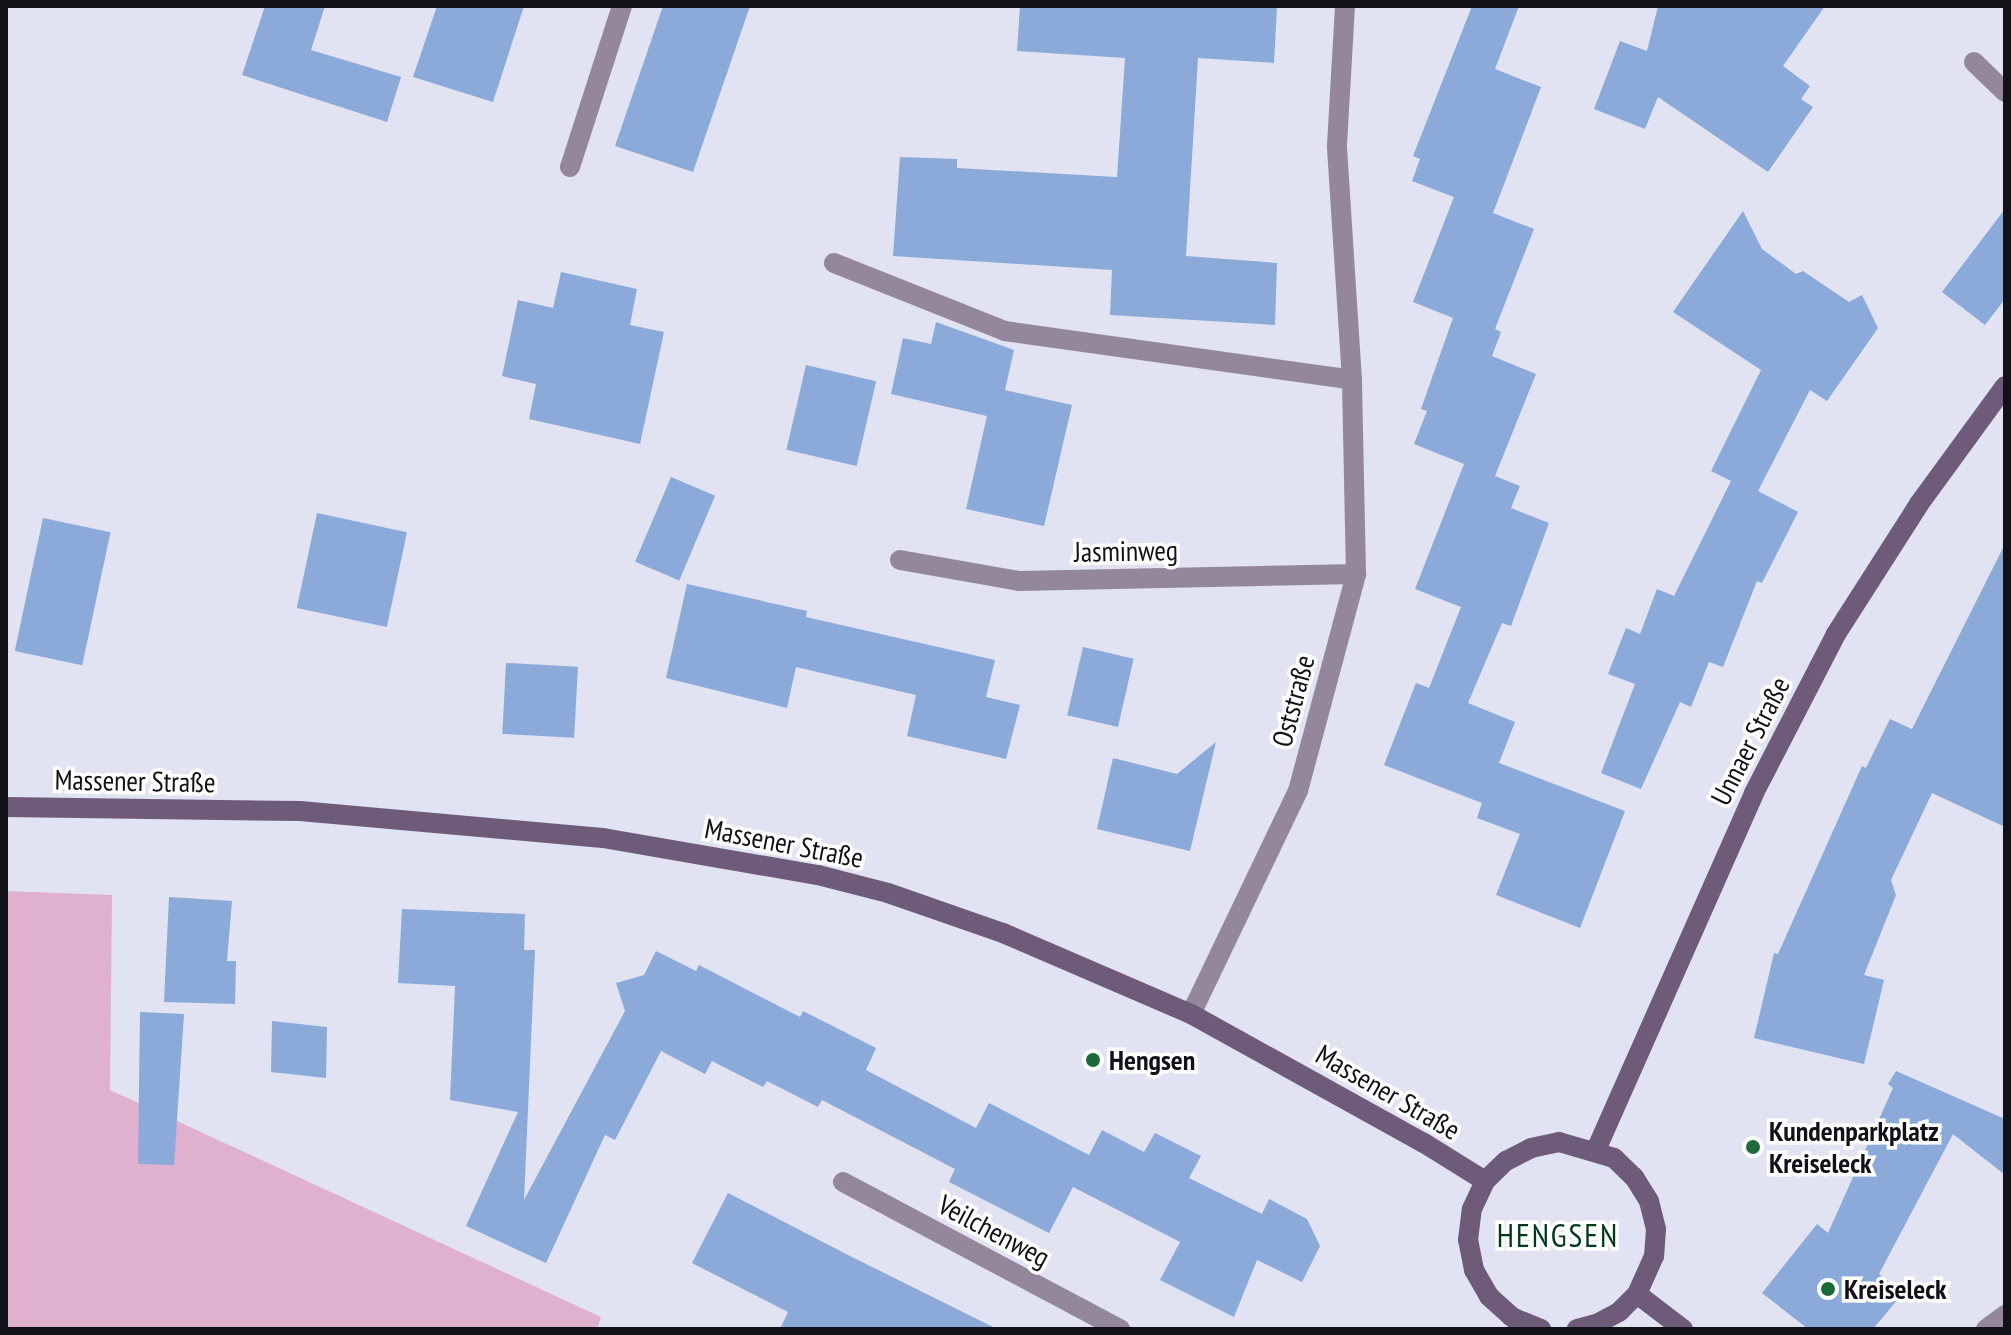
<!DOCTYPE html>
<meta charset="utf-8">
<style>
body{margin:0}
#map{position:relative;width:2011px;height:1335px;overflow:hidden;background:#e1e2f2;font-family:"PT Sans Narrow",sans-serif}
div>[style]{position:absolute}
.green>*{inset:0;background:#e0b0cf}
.building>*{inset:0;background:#8baad9;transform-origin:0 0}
.service>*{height:20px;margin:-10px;padding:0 10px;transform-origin:10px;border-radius:10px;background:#94879c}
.minor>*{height:20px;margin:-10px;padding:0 10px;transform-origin:10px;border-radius:10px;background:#94879c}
.secondary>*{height:20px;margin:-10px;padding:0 10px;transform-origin:10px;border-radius:10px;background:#6e5b79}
.dots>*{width:22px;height:22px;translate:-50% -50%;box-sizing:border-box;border:4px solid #fff;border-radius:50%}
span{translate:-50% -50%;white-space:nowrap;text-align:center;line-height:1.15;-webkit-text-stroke:7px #fff;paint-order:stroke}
.street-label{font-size:28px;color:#111117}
.poi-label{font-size:28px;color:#111117;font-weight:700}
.left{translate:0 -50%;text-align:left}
.quarter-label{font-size:32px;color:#013918;letter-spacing:2px}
.frame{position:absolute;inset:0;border:8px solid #111117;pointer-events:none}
</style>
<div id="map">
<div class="green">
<i style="clip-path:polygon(6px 891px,112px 895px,110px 1090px,601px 1317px,597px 1329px,6px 1329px)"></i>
</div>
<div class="building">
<i style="clip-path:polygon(265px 6px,325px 6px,311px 50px,401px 77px,387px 122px,242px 75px)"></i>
<i style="clip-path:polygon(437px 6px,524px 6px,493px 102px,413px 77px)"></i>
<i style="clip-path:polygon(663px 6px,750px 6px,693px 172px,615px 146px)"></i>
<i style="clip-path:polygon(1020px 6px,1277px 6px,1274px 63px,1198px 58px,1186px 256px,1277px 263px,1275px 325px,1110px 315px,1112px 270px,893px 256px,900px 157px,957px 159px,957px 168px,1117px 177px,1125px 58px,1017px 51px)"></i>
<i style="clip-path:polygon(1472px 6px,1519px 6px,1495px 69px,1541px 87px,1493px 213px,1534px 229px,1495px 329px,1501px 332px,1492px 356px,1536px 374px,1495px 476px,1520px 486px,1511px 508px,1549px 523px,1511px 626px,1502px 623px,1468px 703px,1515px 722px,1499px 763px,1625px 811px,1580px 928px,1496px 895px,1520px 834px,1477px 818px,1482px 803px,1384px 765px,1416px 683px,1429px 688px,1461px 607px,1415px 589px,1464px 464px,1414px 444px,1427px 411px,1421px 409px,1453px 318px,1413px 302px,1454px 197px,1412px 181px,1420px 159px,1413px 156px)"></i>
<i style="clip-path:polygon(1658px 6px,1825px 6px,1783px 66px,1810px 86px,1801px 99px,1813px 107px,1768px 172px,1658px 97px,1645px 129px,1594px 109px,1620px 41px,1647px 51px)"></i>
<i style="clip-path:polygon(2005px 209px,2005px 299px,1985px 325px,1942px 292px)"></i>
<i style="clip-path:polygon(1743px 211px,1762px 249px,1796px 274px,1803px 271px,1849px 302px,1862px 295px,1878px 328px,1827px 401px,1810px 390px,1758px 491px,1798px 512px,1762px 583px,1757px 581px,1723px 667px,1709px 662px,1691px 707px,1680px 702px,1641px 789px,1601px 773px,1635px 684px,1608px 674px,1626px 628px,1640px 634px,1657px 589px,1674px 596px,1731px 481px,1711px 471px,1761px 370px,1673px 312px)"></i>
<i style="clip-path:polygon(561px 272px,637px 289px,630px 325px,664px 332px,640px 444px,529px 419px,536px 384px,502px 376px,518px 300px,553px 308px)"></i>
<i style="clip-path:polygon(936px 322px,1014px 350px,1005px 390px,1072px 405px,1044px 526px,966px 509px,987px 416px,891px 394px,903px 338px,931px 344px)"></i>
<i style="left:806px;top:365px;width:72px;height:87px;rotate:13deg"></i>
<i style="left:671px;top:477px;width:48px;height:92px;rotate:23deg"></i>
<i style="left:317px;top:513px;width:92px;height:97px;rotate:12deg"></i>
<i style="left:43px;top:518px;width:69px;height:136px;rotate:12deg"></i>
<i style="clip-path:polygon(2005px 544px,2005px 827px,1932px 793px,1891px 880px,1896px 895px,1864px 975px,1884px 980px,1864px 1064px,1754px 1038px,1774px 953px,1778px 954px,1862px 766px,1866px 768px,1890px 719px,1912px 729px)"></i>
<i style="clip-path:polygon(687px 584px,807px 611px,806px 617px,995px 660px,986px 697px,1020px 705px,1006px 759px,907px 736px,916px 695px,796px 667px,787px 708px,666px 678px)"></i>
<i style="left:1083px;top:647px;width:52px;height:70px;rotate:13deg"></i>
<i style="left:506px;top:663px;width:72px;height:71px;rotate:3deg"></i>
<i style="clip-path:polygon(1216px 742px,1190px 851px,1097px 829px,1113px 758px,1177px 774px)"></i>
<i style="clip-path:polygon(169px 897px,232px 901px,227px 961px,236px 961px,235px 1004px,164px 1002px)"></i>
<i style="clip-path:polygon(402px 909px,525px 914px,524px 950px,535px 950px,524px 1200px,625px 1011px,616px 983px,644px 975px,656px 951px,696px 971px,699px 965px,800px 1017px,803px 1011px,876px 1048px,866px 1070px,976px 1128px,989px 1103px,1089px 1155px,1102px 1130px,1144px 1152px,1155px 1133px,1201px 1156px,1189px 1178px,1262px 1214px,1269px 1199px,1307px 1219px,1320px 1246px,1302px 1282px,1257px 1260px,1234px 1317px,1160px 1280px,1180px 1242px,1073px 1187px,1049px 1233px,949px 1182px,955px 1169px,822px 1100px,818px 1107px,767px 1081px,763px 1087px,712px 1061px,705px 1074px,661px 1051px,615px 1140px,605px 1135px,546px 1263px,466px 1226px,518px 1112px,450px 1100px,455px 986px,398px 983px)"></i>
<i style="clip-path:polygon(140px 1012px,184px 1014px,174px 1165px,138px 1164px)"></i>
<i style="clip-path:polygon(272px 1021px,327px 1027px,326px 1078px,271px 1072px)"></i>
<i style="clip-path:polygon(1896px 1071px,2005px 1119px,2005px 1175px,1953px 1134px,1879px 1274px,1903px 1293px,1873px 1329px,1808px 1329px,1762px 1293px,1817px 1224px,1828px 1233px,1893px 1088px,1888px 1084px)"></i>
<i style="clip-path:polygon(728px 1193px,848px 1255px,997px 1329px,780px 1329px,788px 1312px,692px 1263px)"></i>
</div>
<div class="service">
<i style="left:1974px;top:62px;width:43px;rotate:44.1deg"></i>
<i style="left:834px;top:263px;width:184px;rotate:21.7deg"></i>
<i style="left:1005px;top:331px;width:350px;rotate:8deg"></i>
<i style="left:900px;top:560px;width:121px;rotate:10deg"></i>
<i style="left:1019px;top:581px;width:337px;rotate:-1.2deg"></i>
<i style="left:1986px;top:1329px;width:24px;rotate:-36deg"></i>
</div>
<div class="minor">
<i style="left:570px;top:167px;width:169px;rotate:-72.1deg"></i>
<i style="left:1191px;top:1014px;width:247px;rotate:-64.4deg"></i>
<i style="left:1298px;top:791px;width:225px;rotate:-75deg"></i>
<i style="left:1356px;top:574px;width:194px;rotate:-91.2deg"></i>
<i style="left:1352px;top:380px;width:235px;rotate:-93.7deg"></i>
<i style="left:1337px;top:145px;width:139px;rotate:-86.7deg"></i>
<i style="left:843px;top:1182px;width:314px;rotate:28deg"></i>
</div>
<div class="secondary">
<i style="left:6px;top:807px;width:294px;rotate:0.8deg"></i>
<i style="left:300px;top:811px;width:304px;rotate:5.1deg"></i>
<i style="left:603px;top:838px;width:218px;rotate:9.8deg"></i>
<i style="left:818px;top:875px;width:72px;rotate:14.4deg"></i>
<i style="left:888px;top:893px;width:122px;rotate:19.2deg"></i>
<i style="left:1003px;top:933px;width:205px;rotate:23.3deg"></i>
<i style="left:1191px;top:1014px;width:266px;rotate:29deg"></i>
<i style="left:1424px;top:1143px;width:72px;rotate:31.9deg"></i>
<i style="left:1596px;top:1150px;width:390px;rotate:-66.1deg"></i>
<i style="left:1754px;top:793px;width:179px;rotate:-62.7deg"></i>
<i style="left:1836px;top:634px;width:154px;rotate:-57.4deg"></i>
<i style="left:1919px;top:504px;width:146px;rotate:-53.9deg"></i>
<i style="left:1637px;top:1294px;width:58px;rotate:37.3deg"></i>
<i style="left:1541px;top:1329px;width:31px;rotate:-158deg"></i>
<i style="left:1512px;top:1317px;width:31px;rotate:-138deg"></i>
<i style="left:1489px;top:1296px;width:30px;rotate:-120deg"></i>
<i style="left:1474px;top:1270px;width:31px;rotate:-101deg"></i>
<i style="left:1468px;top:1240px;width:31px;rotate:-83deg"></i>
<i style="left:1472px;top:1209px;width:31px;rotate:-65deg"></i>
<i style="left:1485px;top:1181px;width:29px;rotate:-44deg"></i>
<i style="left:1506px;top:1161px;width:28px;rotate:-27deg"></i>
<i style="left:1531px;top:1148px;width:29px;rotate:-12deg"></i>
<i style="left:1559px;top:1142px;width:57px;rotate:16.2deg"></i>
<i style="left:1614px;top:1158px;width:28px;rotate:44deg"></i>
<i style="left:1634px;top:1177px;width:28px;rotate:58deg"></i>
<i style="left:1649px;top:1201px;width:29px;rotate:76deg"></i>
<i style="left:1656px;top:1229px;width:27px;rotate:94deg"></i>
<i style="left:1654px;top:1256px;width:42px;rotate:114.1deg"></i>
<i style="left:1637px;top:1294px;width:25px;rotate:135deg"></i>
<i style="left:1619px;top:1312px;width:26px;rotate:152deg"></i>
<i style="left:1596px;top:1324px;width:20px;rotate:165deg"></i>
</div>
<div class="dots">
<i style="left:1093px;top:1060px;background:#1d6a39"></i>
<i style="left:1753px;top:1147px;background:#1d6a39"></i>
<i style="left:1828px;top:1289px;background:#1d6a39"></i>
</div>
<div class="street-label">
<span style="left:1126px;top:551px;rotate:-1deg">Jasminweg</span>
<span style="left:1293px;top:701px;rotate:-75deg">Oststraße</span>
<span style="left:1750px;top:741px;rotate:-63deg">Unnaer Straße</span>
<span style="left:135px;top:781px;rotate:1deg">Massener Straße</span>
<span style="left:784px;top:843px;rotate:11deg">Massener Straße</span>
<span style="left:1388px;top:1092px;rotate:30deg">Massener Straße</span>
<span style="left:994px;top:1231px;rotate:28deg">Veilchenweg</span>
</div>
<div class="poi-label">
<span class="left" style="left:1109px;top:1060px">Hengsen</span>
<span class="left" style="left:1769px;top:1147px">Kundenparkplatz<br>Kreiseleck</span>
<span class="left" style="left:1844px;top:1289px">Kreiseleck</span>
</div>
<div class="quarter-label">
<span style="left:1558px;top:1235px">HENGSEN</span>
</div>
<div class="frame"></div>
</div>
